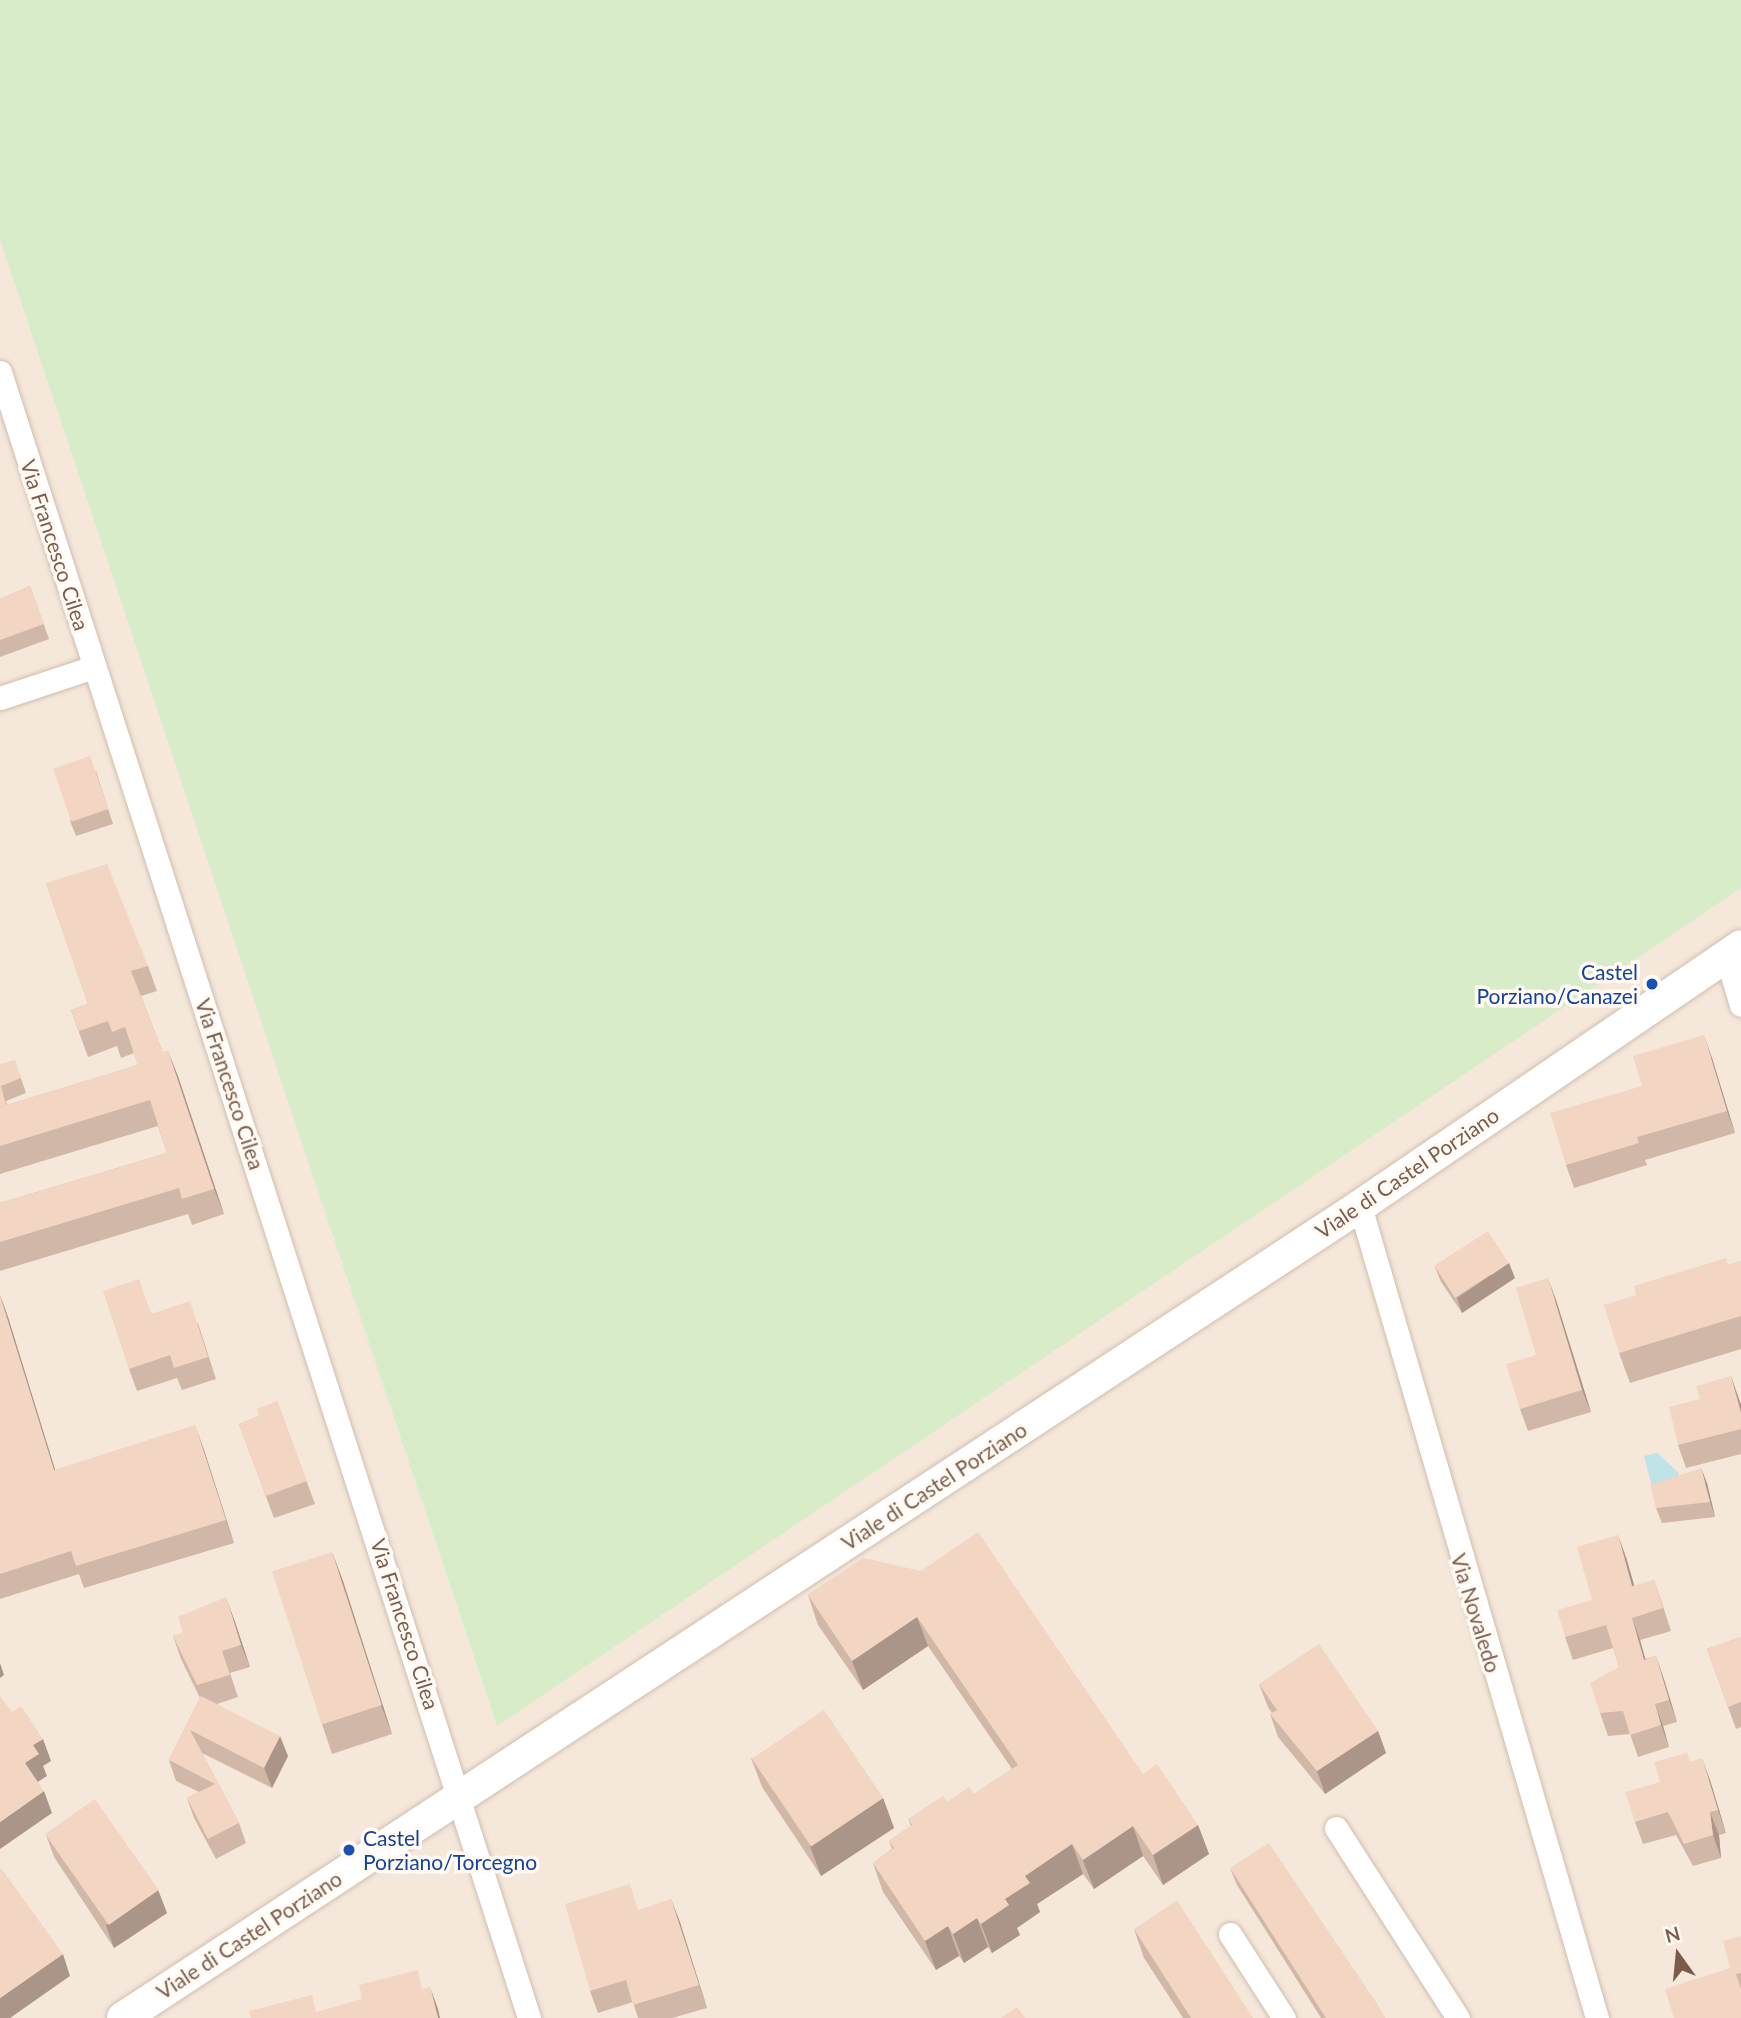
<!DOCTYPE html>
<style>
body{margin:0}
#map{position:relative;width:1741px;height:2018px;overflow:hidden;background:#fdf6ec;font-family:Lato,sans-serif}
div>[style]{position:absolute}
.residential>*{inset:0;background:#f5e8da;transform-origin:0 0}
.green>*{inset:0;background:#d8ecc9}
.water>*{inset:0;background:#bfe3e8}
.roads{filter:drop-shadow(0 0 2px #d1beb0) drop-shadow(0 0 2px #d1beb0)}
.street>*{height:23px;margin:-11.5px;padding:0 11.5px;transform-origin:11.5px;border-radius:11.5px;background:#fff}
.secondary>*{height:32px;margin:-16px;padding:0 16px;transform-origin:16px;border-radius:16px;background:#fff}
.wall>*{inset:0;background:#d1b7a8}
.shaded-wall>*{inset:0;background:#aa9588}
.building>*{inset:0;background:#f3d5c3;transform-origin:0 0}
.dots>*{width:19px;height:19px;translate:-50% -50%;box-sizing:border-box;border:4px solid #fffaf3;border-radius:50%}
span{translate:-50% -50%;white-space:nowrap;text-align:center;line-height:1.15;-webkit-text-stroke:7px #fffaf3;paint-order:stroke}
.street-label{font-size:21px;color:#7a5c4d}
.transit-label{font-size:21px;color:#164399}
.right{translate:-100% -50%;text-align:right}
.left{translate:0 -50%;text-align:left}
.north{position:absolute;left:1643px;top:1920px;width:70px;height:70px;-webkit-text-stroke:5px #fffaf3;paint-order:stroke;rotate:345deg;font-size:19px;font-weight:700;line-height:28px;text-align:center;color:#7a5c4d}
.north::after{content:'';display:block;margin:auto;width:24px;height:32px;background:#7a5c4d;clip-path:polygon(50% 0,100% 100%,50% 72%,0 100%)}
</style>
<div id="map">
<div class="residential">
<i style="left:0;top:0;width:1741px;height:2018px"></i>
</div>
<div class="green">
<i style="clip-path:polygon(0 0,1741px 0,1741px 888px,497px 1726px,0 239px)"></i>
</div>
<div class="water">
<i style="clip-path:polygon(1657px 1453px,1678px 1472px,1681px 1484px,1653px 1491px,1644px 1456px)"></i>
</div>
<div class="roads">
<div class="street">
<i style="left:0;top:372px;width:1729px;rotate:72.18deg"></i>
<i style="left:0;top:698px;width:99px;rotate:-18.3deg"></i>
<i style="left:1726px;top:955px;width:52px;rotate:73.3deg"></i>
<i style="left:1360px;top:1206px;width:846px;rotate:73.73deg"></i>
<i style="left:1336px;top:1828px;width:226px;rotate:57.3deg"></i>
<i style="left:1230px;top:1934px;width:100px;rotate:57.3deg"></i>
</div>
<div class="secondary">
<i style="left:123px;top:2018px;width:1480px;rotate:-33.28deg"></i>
<i style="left:1360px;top:1206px;width:461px;rotate:-34.3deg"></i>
</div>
</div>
<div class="wall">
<i style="clip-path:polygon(30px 586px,49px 639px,0 657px,0 599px)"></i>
<i style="clip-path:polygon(96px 771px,113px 824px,76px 836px,70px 821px)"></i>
<i style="clip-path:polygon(46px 883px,148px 966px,157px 991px,141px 996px,163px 1053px,168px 1051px,224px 1214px,192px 1225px,188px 1214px,0 1271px,0 1203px,167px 1153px,158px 1126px,0 1174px,0 1064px,20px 1075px,26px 1093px,6px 1101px,7px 1105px,138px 1065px,134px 1053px,121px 1058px,117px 1046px,88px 1057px,71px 1010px,88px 1004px)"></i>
<i style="clip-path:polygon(1712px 1058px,1735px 1133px,1645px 1160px,1647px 1165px,1574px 1188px,1566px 1165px,1642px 1086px)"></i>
<i style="clip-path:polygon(1741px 1261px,1741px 1349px,1630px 1383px,1619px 1353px,1636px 1295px)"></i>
<i style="clip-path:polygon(1435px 1267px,1515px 1278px,1462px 1313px,1441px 1282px)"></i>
<i style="clip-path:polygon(0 1295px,8px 1317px,55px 1470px,203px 1447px,234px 1543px,84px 1588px,79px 1574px,0 1599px)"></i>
<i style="clip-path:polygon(1556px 1300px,1591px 1412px,1528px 1431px,1520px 1409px,1536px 1355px)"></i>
<i style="clip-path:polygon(151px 1313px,198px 1323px,216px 1379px,182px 1390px,177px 1378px,137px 1391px,129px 1369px)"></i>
<i style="clip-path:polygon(1731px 1376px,1741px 1405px,1741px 1454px,1686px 1468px,1678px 1445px,1700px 1399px)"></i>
<i style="clip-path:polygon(277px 1401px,315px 1504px,274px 1518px,239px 1424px,259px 1416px)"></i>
<i style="clip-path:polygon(1707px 1483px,1715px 1517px,1662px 1523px,1656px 1508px)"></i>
<i style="clip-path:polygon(332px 1552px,343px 1581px,392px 1734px,332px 1754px,322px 1724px)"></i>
<i style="clip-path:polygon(1626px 1557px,1634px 1586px,1654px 1580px,1662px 1603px,1671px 1631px,1640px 1640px,1645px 1659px,1656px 1656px,1677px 1722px,1663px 1726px,1669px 1747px,1638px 1757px,1630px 1734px,1608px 1736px,1600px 1713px,1619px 1667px,1613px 1648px,1573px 1660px,1565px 1637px)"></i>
<i style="clip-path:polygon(864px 1558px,1143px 1774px,1198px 1825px,1209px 1854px,1163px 1885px,1143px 1856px,1094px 1889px,1083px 1874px,1037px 1904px,1040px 1912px,1017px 1928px,1020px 1935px,992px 1953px,988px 1947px,964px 1963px,959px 1956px,936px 1970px,883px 1892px,873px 1863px,892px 1849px,889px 1841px,911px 1826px,908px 1819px,947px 1802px,974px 1794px,1012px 1769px,928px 1646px,863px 1690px,818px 1625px,808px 1595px)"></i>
<i style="clip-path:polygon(234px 1619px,250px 1667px,230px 1673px,238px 1697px,217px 1704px,288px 1756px,272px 1788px,202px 1753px,239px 1823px,246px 1843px,216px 1859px,194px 1818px,187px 1798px,199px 1792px,176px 1781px,169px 1760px,200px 1698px,181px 1659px,173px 1636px)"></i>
<i style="clip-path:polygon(1741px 1637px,1741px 1727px,1736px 1729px,1707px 1649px)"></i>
<i style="clip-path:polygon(1259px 1684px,1378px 1731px,1386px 1753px,1325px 1794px,1278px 1737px,1270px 1714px,1272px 1713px,1268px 1707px)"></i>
<i style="clip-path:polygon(751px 1758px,883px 1798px,894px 1828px,821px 1876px,762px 1787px)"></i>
<i style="clip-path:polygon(1690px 1761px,1710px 1780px,1726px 1833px,1719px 1835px,1721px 1858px,1693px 1866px,1676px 1835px,1643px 1844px,1635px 1822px)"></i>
<i style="clip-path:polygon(46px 1835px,158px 1890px,167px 1913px,114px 1948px,54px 1857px)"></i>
<i style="clip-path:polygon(1230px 1868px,1385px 2018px,1321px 2018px,1237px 1885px)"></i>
<i style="clip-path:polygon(671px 1899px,707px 2008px,672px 2018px,638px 2018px,633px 2002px,598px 2013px,590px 1991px)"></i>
<i style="clip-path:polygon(1134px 1929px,1253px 2018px,1183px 2018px,1144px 1958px)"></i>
<i style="clip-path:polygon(1741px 1936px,1741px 2018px,1730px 1968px)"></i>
</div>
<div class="shaded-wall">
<i style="clip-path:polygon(1704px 1035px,1712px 1058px,1735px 1133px,1727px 1111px)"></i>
<i style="clip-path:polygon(168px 1051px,178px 1076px,224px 1214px,214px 1189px)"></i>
<i style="clip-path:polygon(1509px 1263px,1515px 1278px,1462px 1313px,1457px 1298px)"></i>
<i style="clip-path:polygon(1548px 1278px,1556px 1300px,1591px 1412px,1582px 1390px)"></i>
<i style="clip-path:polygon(0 1295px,8px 1317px,62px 1492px,54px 1470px)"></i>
<i style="clip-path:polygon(1731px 1376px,1741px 1405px,1741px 1413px)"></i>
<i style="clip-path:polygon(195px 1425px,203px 1447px,234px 1543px,226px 1520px)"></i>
<i style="clip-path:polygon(1701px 1468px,1707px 1483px,1715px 1517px,1710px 1502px)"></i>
<i style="clip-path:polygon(1618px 1535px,1626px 1557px,1641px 1609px,1632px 1586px)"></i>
<i style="clip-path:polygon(332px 1552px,343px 1581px,392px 1734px,381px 1705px)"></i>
<i style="clip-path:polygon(226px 1597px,234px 1619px,250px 1667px,241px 1645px)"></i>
<i style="clip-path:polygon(917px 1617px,928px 1646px,863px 1690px,852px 1661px)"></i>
<i style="clip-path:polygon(1632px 1618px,1640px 1640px,1652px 1682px,1644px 1660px)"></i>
<i style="clip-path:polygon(1656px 1656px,1664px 1679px,1677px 1722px,1669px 1700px)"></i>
<i style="clip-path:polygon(0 1663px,4px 1675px,0 1678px)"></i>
<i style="clip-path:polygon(1655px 1704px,1663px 1726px,1669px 1747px,1661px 1725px)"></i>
<i style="clip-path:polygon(1378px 1731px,1386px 1753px,1325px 1794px,1317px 1771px)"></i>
<i style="clip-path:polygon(280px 1736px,288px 1756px,272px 1788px,264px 1768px)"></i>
<i style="clip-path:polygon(43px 1739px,51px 1761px,43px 1766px,47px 1776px,33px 1785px,25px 1763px,33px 1745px)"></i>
<i style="clip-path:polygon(1702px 1758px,1710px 1780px,1726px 1833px,1718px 1810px)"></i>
<i style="clip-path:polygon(44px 1791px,52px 1813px,0 1849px,0 1822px)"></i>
<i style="clip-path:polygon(883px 1798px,894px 1828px,821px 1876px,810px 1846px)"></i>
<i style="clip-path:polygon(1710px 1812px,1719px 1835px,1721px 1858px,1713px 1835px)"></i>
<i style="clip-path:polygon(1198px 1825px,1209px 1854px,1163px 1885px,1153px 1855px)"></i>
<i style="clip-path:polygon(1133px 1826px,1143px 1856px,1094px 1889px,1083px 1860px)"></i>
<i style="clip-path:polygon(1072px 1844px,1083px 1874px,1037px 1904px,1040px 1912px,1017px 1928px,1020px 1935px,992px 1953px,981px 1924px,1005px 1899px,1025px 1876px)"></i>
<i style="clip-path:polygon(158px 1890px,167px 1913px,114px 1948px,106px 1925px)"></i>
<i style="clip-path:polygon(671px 1899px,680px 1922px,707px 2008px,699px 1985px)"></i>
<i style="clip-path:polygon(977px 1918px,988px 1947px,964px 1963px,953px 1934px)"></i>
<i style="clip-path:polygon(948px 1926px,959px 1956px,936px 1970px,925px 1941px)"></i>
<i style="clip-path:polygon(63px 1954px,70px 1976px,10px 2018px,0 2018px,0 1998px)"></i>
<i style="clip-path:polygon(430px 1987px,438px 2009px,440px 2018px,438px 2018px)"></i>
</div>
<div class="building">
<i style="clip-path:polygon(30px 586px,44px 624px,0 640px,0 599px)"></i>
<i style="left:90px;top:756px;width:56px;height:39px;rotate:71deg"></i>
<i style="clip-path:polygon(107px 864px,148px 966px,131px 971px,163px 1053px,168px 1051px,214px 1189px,182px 1199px,179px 1188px,0 1242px,0 1203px,167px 1153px,150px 1100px,0 1146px,0 1107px,138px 1065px,125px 1027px,112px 1032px,108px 1021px,79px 1031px,71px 1010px,88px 1004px,46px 883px)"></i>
<i style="clip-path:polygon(1704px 1035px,1727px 1111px,1637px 1137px,1639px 1143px,1566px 1165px,1550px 1113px,1642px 1086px,1633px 1056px)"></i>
<i style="clip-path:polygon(15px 1060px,21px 1078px,1px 1086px,6px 1105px,0 1107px,0 1064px)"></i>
<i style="left:1488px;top:1231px;width:38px;height:64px;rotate:57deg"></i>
<i style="clip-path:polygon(1726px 1258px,1728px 1265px,1741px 1261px,1741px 1316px,1619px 1353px,1604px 1305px,1636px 1295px,1634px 1286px)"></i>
<i style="clip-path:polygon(1548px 1278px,1582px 1390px,1520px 1409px,1506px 1364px,1536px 1355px,1516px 1288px)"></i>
<i style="clip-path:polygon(139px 1279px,151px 1314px,190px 1301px,208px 1357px,174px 1368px,170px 1355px,129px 1369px,103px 1291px)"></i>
<i style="clip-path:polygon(0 1296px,54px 1470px,195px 1425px,226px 1520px,76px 1566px,71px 1551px,0 1574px)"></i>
<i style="clip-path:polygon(1731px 1376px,1741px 1413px,1741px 1429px,1678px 1445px,1669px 1407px,1700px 1399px,1696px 1386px)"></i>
<i style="clip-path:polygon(277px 1401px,307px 1481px,266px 1496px,239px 1424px,259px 1416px,257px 1409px)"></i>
<i style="clip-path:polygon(1701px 1468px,1710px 1502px,1656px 1508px,1650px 1485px)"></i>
<i style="clip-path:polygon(978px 1532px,1143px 1774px,1157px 1764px,1198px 1825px,1153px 1855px,1133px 1826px,1083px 1860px,1072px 1844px,1025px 1876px,1030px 1883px,1005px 1899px,1009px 1905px,981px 1924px,977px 1918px,953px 1934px,948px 1926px,925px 1941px,873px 1863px,894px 1848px,889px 1841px,912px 1825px,908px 1819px,943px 1796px,947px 1802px,969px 1787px,974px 1794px,1018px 1765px,917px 1617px,852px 1661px,808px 1595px,864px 1558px,921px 1571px)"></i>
<i style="clip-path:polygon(1618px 1535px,1632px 1586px,1654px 1580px,1663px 1608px,1632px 1618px,1644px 1660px,1656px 1656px,1669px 1700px,1655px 1704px,1661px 1725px,1630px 1735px,1623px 1711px,1600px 1713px,1590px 1683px,1619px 1667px,1606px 1625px,1565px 1637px,1557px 1610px,1592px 1600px,1577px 1547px)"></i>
<i style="left:332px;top:1552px;width:161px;height:63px;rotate:72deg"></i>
<i style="clip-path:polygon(226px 1597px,241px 1645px,222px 1651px,230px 1675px,197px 1685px,173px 1636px,183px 1633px,178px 1617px)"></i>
<i style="clip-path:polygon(1741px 1637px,1741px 1702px,1728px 1707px,1707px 1649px)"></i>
<i style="clip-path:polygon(1319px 1644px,1378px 1731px,1317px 1771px,1270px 1714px,1277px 1710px,1259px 1684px)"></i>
<i style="clip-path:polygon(0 1696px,12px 1712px,21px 1706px,43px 1739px,33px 1745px,39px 1754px,25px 1763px,44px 1791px,0 1822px)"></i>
<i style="clip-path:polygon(201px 1696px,280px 1736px,264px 1768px,190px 1730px,239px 1823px,208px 1839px,187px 1798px,215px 1784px,169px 1760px)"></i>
<i style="left:824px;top:1710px;width:106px;height:87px;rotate:56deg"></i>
<i style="clip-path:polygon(1687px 1753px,1690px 1762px,1702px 1758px,1718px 1810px,1710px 1812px,1713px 1835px,1684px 1844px,1668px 1812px,1635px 1822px,1625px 1792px,1660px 1782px,1654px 1762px)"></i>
<i style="left:95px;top:1799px;width:111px;height:61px;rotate:55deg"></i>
<i style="clip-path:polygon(1269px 1843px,1380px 2008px,1385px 2018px,1326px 2018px,1230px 1868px)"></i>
<i style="clip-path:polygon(1px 1868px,63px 1954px,0 1998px,0 1869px)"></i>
<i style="clip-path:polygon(630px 1884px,638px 1910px,671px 1899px,699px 1985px,633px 2005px,626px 1980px,590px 1991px,565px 1904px)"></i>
<i style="clip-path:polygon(1177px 1900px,1253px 2018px,1191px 2018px,1134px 1929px)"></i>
<i style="clip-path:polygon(1741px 1936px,1741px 1973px,1736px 1974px,1741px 1989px,1741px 2018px,1674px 2018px,1665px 1989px,1730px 1968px,1723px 1941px)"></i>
<i style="clip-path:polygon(418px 1970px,422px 1989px,430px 1987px,438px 2018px,251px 2018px,249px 2011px,312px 1995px,316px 2012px,362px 1999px,359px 1985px)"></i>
<i style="clip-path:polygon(1017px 2007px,1025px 2018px,1001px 2018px)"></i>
</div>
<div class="dots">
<i style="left:1652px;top:984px;background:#1a4fb4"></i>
<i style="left:349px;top:1850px;background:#1a4fb4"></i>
</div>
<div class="street-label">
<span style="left:55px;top:545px;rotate:72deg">Via Francesco Cilea</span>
<span style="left:230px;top:1084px;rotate:72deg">Via Francesco Cilea</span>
<span style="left:1407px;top:1173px;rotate:-34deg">Viale di Castel Porziano</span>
<span style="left:934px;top:1486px;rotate:-33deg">Viale di Castel Porziano</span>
<span style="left:1476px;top:1613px;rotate:73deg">Via Novaledo</span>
<span style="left:405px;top:1624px;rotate:72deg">Via Francesco Cilea</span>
<span style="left:249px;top:1935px;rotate:-33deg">Viale di Castel Porziano</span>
</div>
<div class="transit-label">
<span class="right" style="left:1638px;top:984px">Castel<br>Porziano/Canazei</span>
<span class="left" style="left:363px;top:1850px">Castel<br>Porziano/Torcegno</span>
</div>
<div class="north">N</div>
</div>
